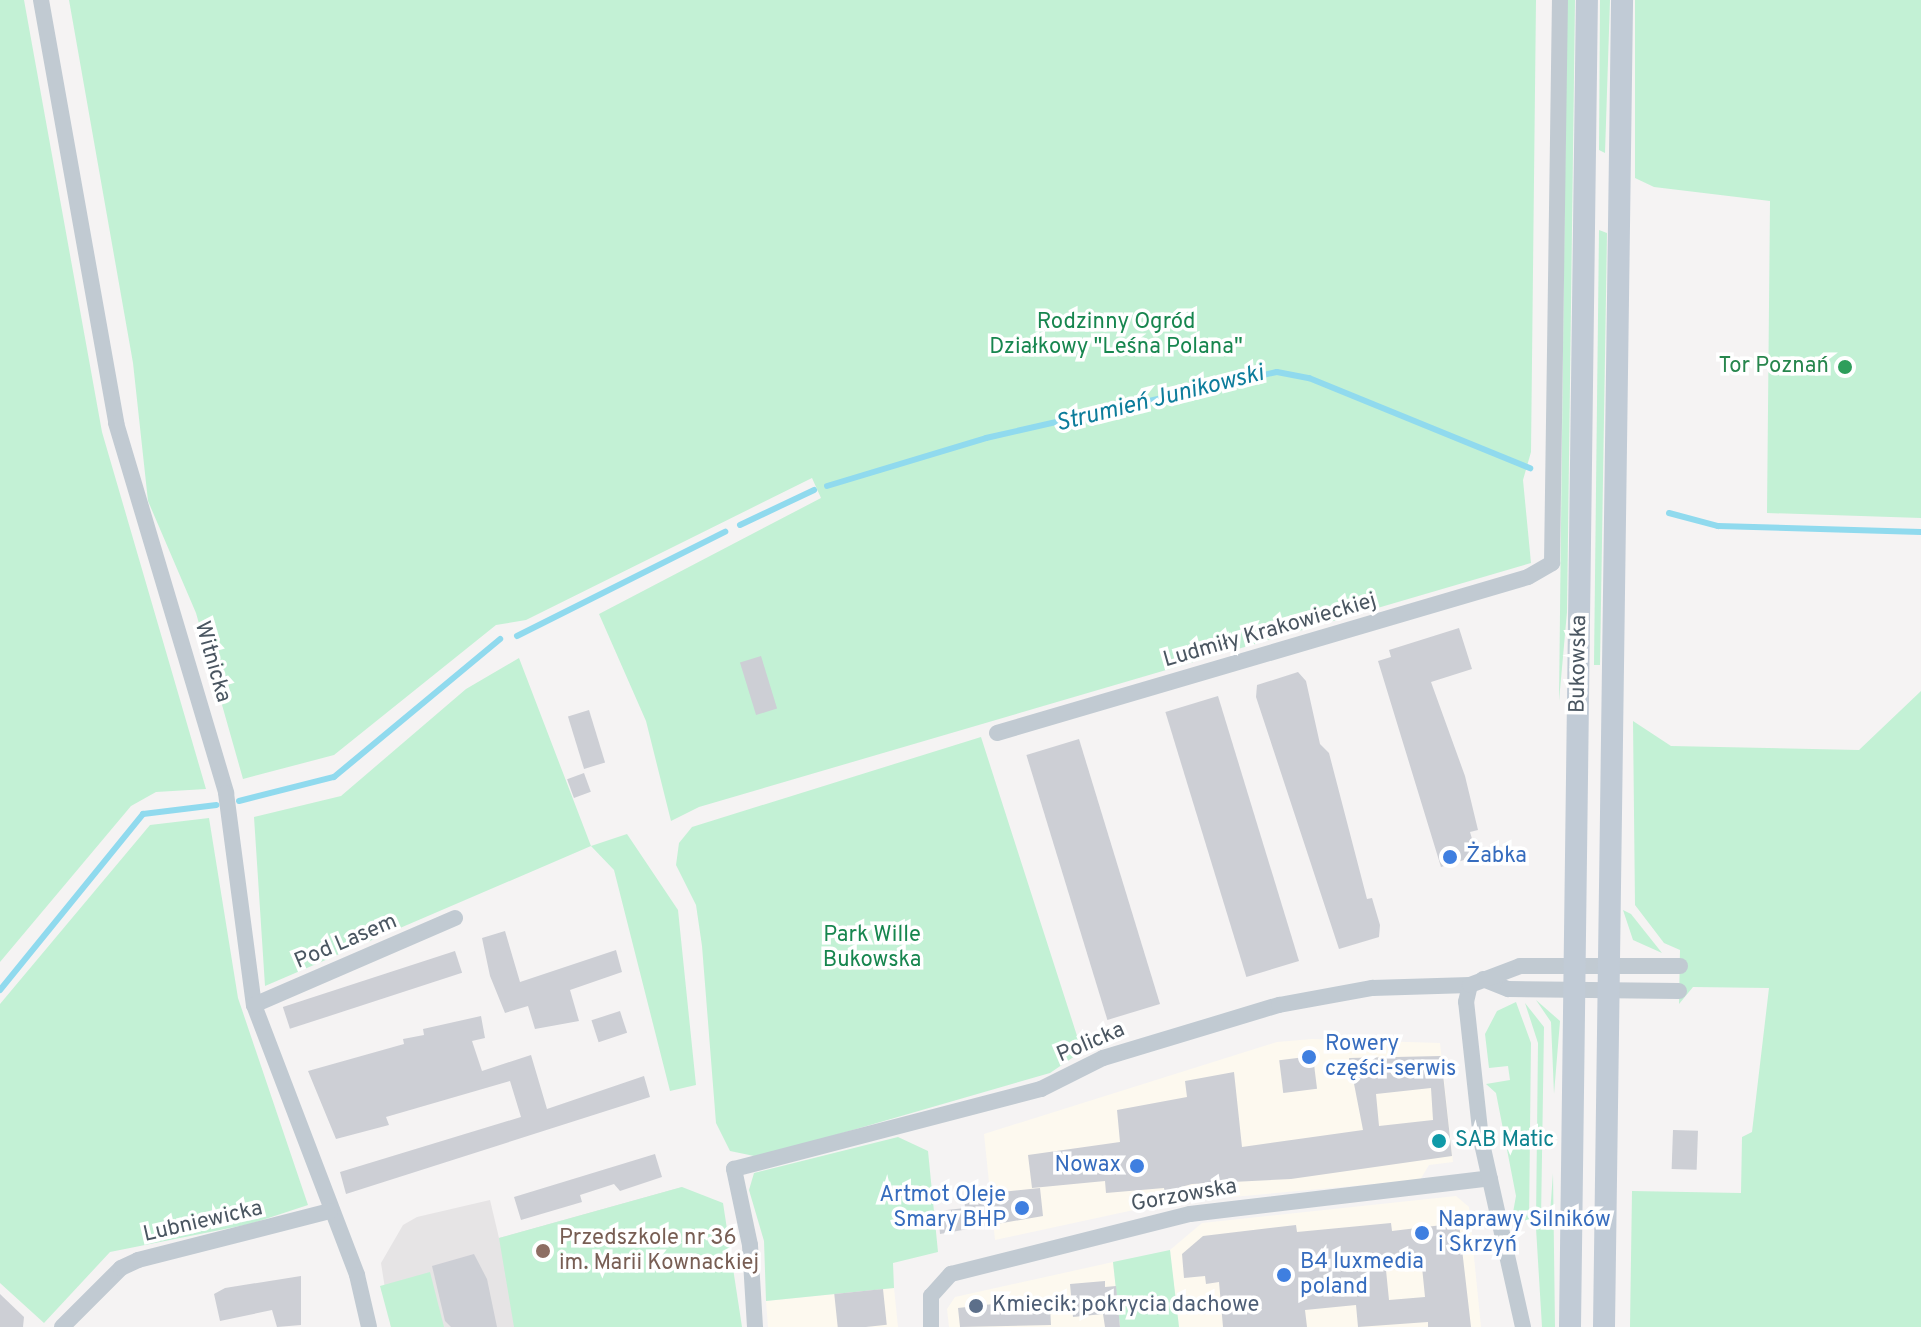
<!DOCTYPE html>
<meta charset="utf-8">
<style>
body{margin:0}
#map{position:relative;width:1921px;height:1327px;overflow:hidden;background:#f5f3f3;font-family:Overpass,sans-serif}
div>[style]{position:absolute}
.commercial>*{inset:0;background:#fdf9ef}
.education>*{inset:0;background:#e6e4e5}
.green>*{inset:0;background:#c3f1d5}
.stream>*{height:6px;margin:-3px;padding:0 3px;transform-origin:3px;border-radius:3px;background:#90daee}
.building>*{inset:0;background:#cdcfd5;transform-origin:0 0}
.minor>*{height:16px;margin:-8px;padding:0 8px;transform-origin:8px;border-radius:8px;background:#c1cad2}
.secondary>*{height:22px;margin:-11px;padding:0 11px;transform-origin:11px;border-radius:11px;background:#c1cbd6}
.dots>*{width:22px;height:22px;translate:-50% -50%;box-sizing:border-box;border:4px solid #fff;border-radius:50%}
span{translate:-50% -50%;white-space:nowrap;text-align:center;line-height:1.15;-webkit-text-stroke:7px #fff;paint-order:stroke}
.park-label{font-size:22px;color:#17864f}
.leisure-label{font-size:22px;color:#27864d}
.right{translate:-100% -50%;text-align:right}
.street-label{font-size:22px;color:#4a5661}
.shop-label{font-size:22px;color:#366cbe}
.left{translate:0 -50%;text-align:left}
.culture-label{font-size:22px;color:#0d838f}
.education-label{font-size:22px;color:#785e54}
.service-label{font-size:22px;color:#4e5e75}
.water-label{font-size:24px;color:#0c7c9b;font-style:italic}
</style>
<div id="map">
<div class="commercial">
<i style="clip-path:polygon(1312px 1039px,1440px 1043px,1453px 1162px,1429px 1165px,1420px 1180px,1166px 1203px,995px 1240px,984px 1134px,1277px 1042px)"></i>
<i style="clip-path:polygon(1456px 1196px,1469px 1207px,1481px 1327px,1179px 1327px,1170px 1250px,1202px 1223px)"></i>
<i style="clip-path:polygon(1113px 1262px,1120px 1327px,949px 1327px,947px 1309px,955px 1297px)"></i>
<i style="clip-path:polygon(894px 1288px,898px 1327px,768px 1327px,766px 1301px)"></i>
</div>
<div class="education">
<i style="clip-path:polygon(682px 1187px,717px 1327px,391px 1327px,381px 1263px,403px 1225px,417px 1217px,490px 1200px,499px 1238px)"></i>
</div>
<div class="green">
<i style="clip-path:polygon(0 0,24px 0,102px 432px,206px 789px,156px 792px,131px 806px,0 962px)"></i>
<i style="clip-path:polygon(69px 0,1536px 0,1531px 452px,1523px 480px,1531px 563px,699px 807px,671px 821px,646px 721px,599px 614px,821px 498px,812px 478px,526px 620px,496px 625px,334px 755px,243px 779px,196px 613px,148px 501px,133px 363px)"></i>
<i style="clip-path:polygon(1567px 0,1575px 0,1567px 612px,1559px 701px)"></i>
<i style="clip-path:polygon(1600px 0,1610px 0,1605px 153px,1599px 150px)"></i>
<i style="clip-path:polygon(1635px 0,1921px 0,1921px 518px,1767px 513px,1770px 201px,1654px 187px,1635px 178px)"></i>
<i style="clip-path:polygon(1599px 230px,1607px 233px,1600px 665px,1594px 665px)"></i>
<i style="clip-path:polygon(519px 658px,591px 846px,627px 834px,678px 910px,696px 1085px,670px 1091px,614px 870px,591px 846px,265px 986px,254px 817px,341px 796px,466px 689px)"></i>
<i style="clip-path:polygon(1921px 691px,1921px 1327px,1630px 1327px,1632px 1191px,1741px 1193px,1742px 1137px,1752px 1132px,1769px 988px,1693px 987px,1679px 1004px,1680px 950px,1664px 943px,1635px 905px,1633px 721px,1671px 746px,1859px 750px)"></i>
<i style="clip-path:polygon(981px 737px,1079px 1042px,1078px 1054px,1050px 1073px,759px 1157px,730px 1151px,716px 1123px,702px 946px,696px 905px,676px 865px,679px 843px,692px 827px)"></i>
<i style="clip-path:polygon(209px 818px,238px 998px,308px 1205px,250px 1224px,110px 1252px,44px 1323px,0 1283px,0 1004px,150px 825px)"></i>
<i style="clip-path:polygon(1623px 910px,1631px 914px,1662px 953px,1633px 940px)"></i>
<i style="clip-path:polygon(1536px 1000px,1560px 1021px,1554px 1094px,1551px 1022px)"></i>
<i style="clip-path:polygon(1516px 1002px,1531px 1043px,1529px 1221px,1512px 1218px,1516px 1196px,1496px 1093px,1486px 1084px,1510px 1080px,1508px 1066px,1489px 1068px,1485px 1034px,1497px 1011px)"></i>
<i style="clip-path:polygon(1525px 1003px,1544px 1027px,1541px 1220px,1536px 1221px,1538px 1043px)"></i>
<i style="clip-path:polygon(898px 1137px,928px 1151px,938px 1252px,893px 1263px,894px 1288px,766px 1301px,764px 1241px,749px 1190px,754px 1173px)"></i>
<i style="clip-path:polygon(1553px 1173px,1555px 1327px,1542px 1327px,1536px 1228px,1549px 1228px)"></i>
<i style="clip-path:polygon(682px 1187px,723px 1203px,742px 1327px,514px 1327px,499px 1238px)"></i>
<i style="clip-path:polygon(1170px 1250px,1179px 1327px,1120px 1327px,1113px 1262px)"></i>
<i style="clip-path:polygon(430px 1272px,444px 1327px,391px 1327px,380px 1286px)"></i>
</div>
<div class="stream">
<i style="left:827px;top:486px;width:166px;rotate:-16.8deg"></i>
<i style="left:986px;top:438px;width:298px;rotate:-12.8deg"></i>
<i style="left:1277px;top:372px;width:33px;rotate:11deg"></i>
<i style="left:1309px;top:378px;width:239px;rotate:22.2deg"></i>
<i style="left:1669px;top:513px;width:51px;rotate:14.9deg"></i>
<i style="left:1718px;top:526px;width:203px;rotate:1.7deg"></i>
<i style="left:740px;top:525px;width:82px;rotate:-25.3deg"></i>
<i style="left:517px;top:636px;width:233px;rotate:-26.6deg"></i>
<i style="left:239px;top:801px;width:98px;rotate:-14.2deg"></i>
<i style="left:334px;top:777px;width:216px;rotate:-39.7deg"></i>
<i style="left:0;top:990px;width:227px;rotate:-50.9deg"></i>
<i style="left:143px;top:814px;width:74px;rotate:-7deg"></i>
</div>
<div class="building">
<i style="clip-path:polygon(1459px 628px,1472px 669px,1431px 682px,1465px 776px,1478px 830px,1470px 832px,1477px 856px,1441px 867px,1378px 661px,1391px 657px,1389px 650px)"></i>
<i style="left:761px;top:656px;width:55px;height:22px;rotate:73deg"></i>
<i style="clip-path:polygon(1298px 672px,1306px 681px,1320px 744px,1329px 753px,1367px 899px,1372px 898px,1380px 925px,1379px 937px,1339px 949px,1256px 697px,1257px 685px)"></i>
<i style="left:1218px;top:696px;width:277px;height:55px;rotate:73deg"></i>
<i style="left:589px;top:710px;width:55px;height:22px;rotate:73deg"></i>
<i style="left:1079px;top:739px;width:277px;height:55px;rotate:73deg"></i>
<i style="left:584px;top:773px;width:20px;height:18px;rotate:70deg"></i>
<i style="clip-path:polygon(505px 931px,520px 982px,616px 950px,622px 972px,570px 990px,579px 1021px,535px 1029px,528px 1006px,505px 1013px,490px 976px,482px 938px)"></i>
<i style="left:455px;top:951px;width:23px;height:181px;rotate:72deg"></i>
<i style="left:620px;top:1011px;width:23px;height:30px;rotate:72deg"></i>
<i style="clip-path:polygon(481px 1016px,485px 1038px,472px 1041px,482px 1071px,531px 1055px,547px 1109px,644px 1076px,650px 1097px,346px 1194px,340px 1172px,521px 1117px,510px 1081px,386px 1117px,389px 1125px,336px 1139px,308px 1071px,404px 1044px,403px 1039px,424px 1035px,423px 1029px)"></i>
<i style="left:1313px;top:1056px;width:33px;height:34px;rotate:83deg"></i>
<i style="clip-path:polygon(evenodd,1441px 1056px,1452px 1156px,1291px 1179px,1192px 1184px,1181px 1187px,1182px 1202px,1166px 1203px,1164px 1188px,1106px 1193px,1105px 1181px,1032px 1188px,1028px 1155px,1120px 1142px,1117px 1110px,1187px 1097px,1185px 1081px,1234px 1072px,1242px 1147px,1363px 1130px,1349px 1058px,1441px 1056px,1431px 1088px,1433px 1120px,1379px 1126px,1376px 1094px,1431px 1088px)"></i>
<i style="left:1673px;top:1130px;width:25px;height:39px;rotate:2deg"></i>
<i style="clip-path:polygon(655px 1154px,662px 1177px,620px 1191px,614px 1184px,580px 1195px,582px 1202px,521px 1220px,514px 1197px)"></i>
<i style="clip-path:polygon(1040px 1188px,1043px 1216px,940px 1234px,938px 1211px,965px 1208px,964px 1196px)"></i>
<i style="clip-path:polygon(evenodd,1391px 1223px,1392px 1231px,1459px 1223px,1471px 1327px,1428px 1327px,1428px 1322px,1358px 1327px,1356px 1305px,1305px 1310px,1307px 1327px,1223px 1327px,1219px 1282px,1206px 1284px,1205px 1276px,1184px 1278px,1182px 1254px,1203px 1236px,1296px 1225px,1297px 1232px,1391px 1223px,1422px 1267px,1425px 1297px,1389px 1300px,1386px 1270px,1422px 1267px)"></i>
<i style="clip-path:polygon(474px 1254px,487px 1279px,497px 1327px,451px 1327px,445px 1321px,432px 1266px)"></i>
<i style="clip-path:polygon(301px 1276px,301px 1325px,277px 1327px,272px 1310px,220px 1321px,214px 1294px,225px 1288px)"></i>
<i style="clip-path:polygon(1105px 1281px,1105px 1287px,1116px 1286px,1120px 1327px,1105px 1327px,1103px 1314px,1073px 1317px,1070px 1284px)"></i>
<i style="left:883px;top:1289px;width:36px;height:49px;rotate:84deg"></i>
<i style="clip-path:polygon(0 1294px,24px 1317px,23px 1327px,0 1327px)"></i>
<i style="clip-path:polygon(1002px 1303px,1002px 1311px,1050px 1306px,1051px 1325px,960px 1327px,958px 1308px)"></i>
</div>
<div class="minor">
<i style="left:41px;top:0;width:430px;rotate:79.9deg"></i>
<i style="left:116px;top:423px;width:386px;rotate:73.4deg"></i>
<i style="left:226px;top:793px;width:214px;rotate:82.5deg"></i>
<i style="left:254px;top:1005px;width:289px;rotate:69.1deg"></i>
<i style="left:357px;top:1275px;width:53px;rotate:77deg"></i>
<i style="left:997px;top:733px;width:553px;rotate:-16.37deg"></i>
<i style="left:1528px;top:577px;width:28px;rotate:-30deg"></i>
<i style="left:1552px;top:563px;width:563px;rotate:-89.19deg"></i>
<i style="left:1483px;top:979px;width:27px;rotate:22deg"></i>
<i style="left:1508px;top:989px;width:171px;rotate:0.7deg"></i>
<i style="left:254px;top:1005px;width:219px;rotate:-23.4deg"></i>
<i style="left:62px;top:1327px;width:83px;rotate:-45deg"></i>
<i style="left:121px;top:1268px;width:19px;rotate:-25deg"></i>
<i style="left:138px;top:1260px;width:198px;rotate:-14.3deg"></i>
<i style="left:755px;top:1327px;width:82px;rotate:-93.5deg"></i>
<i style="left:750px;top:1245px;width:78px;rotate:-101.9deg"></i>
<i style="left:734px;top:1169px;width:317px;rotate:-14.6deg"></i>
<i style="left:1041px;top:1089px;width:69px;rotate:-26.6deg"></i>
<i style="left:1103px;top:1058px;width:184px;rotate:-16.8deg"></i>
<i style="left:1279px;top:1005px;width:95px;rotate:-10.4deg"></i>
<i style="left:1372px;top:988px;width:98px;rotate:-1.8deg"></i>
<i style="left:931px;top:1327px;width:31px;rotate:-90deg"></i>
<i style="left:931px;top:1296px;width:30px;rotate:-48deg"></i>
<i style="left:951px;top:1274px;width:246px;rotate:-14.1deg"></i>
<i style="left:1190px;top:1214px;width:302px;rotate:-6.8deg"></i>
<i style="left:1523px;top:1327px;width:193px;rotate:-102.6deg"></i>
<i style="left:1481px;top:1139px;width:138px;rotate:-96.2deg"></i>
<i style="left:1466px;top:1002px;width:17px;rotate:-77deg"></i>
<i style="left:1470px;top:985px;width:53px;rotate:-20.8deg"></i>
<i style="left:1520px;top:966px;width:160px"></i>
</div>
<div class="secondary">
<i style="left:1570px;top:1327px;width:1327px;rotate:-89.27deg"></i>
<i style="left:1604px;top:1327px;width:1327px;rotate:-89.22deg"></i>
</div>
<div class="dots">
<i style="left:1845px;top:367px;background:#2e9e5b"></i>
<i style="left:1450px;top:857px;background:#3f7fe0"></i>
<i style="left:1309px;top:1057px;background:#3f7fe0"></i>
<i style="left:1439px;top:1141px;background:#0f9aa8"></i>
<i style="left:1137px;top:1166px;background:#3f7fe0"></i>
<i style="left:1022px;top:1208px;background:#3f7fe0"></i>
<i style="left:1422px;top:1233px;background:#3f7fe0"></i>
<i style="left:543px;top:1251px;background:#8d6e63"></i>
<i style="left:1284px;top:1275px;background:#3f7fe0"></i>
<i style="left:976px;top:1306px;background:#5c6f8a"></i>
</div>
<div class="park-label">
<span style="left:1116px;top:335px">Rodzinny Ogród<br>Działkowy "Leśna Polana"</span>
<span style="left:872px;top:948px">Park Wille<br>Bukowska</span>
</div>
<div class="leisure-label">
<span class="right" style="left:1829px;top:367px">Tor Poznań</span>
</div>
<div class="street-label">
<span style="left:1270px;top:631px;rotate:-16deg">Ludmiły Krakowieckiej</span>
<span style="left:212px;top:662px;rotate:74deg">Witnicka</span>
<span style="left:1579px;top:664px;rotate:-89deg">Bukowska</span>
<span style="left:346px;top:942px;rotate:-23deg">Pod Lasem</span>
<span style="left:1091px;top:1043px;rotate:-23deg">Policka</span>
<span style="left:1184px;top:1196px;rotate:-10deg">Gorzowska</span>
<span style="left:203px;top:1222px;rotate:-13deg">Lubniewicka</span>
</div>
<div class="shop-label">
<span class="left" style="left:1466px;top:857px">Żabka</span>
<span class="left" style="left:1325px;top:1057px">Rowery<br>części-serwis</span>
<span class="right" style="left:1121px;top:1166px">Nowax</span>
<span class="right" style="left:1006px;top:1208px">Artmot Oleje<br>Smary BHP</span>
<span class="left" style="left:1438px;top:1233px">Naprawy Silników<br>i Skrzyń</span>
<span class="left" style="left:1300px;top:1275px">B4 luxmedia<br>poland</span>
</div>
<div class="culture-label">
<span class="left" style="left:1455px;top:1141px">SAB Matic</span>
</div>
<div class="education-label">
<span class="left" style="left:559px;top:1251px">Przedszkole nr 36<br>im. Marii Kownackiej</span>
</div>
<div class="service-label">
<span class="left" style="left:992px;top:1306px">Kmiecik: pokrycia dachowe</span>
</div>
<div class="water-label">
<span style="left:1160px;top:400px;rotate:-14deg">Strumień Junikowski</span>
</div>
</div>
